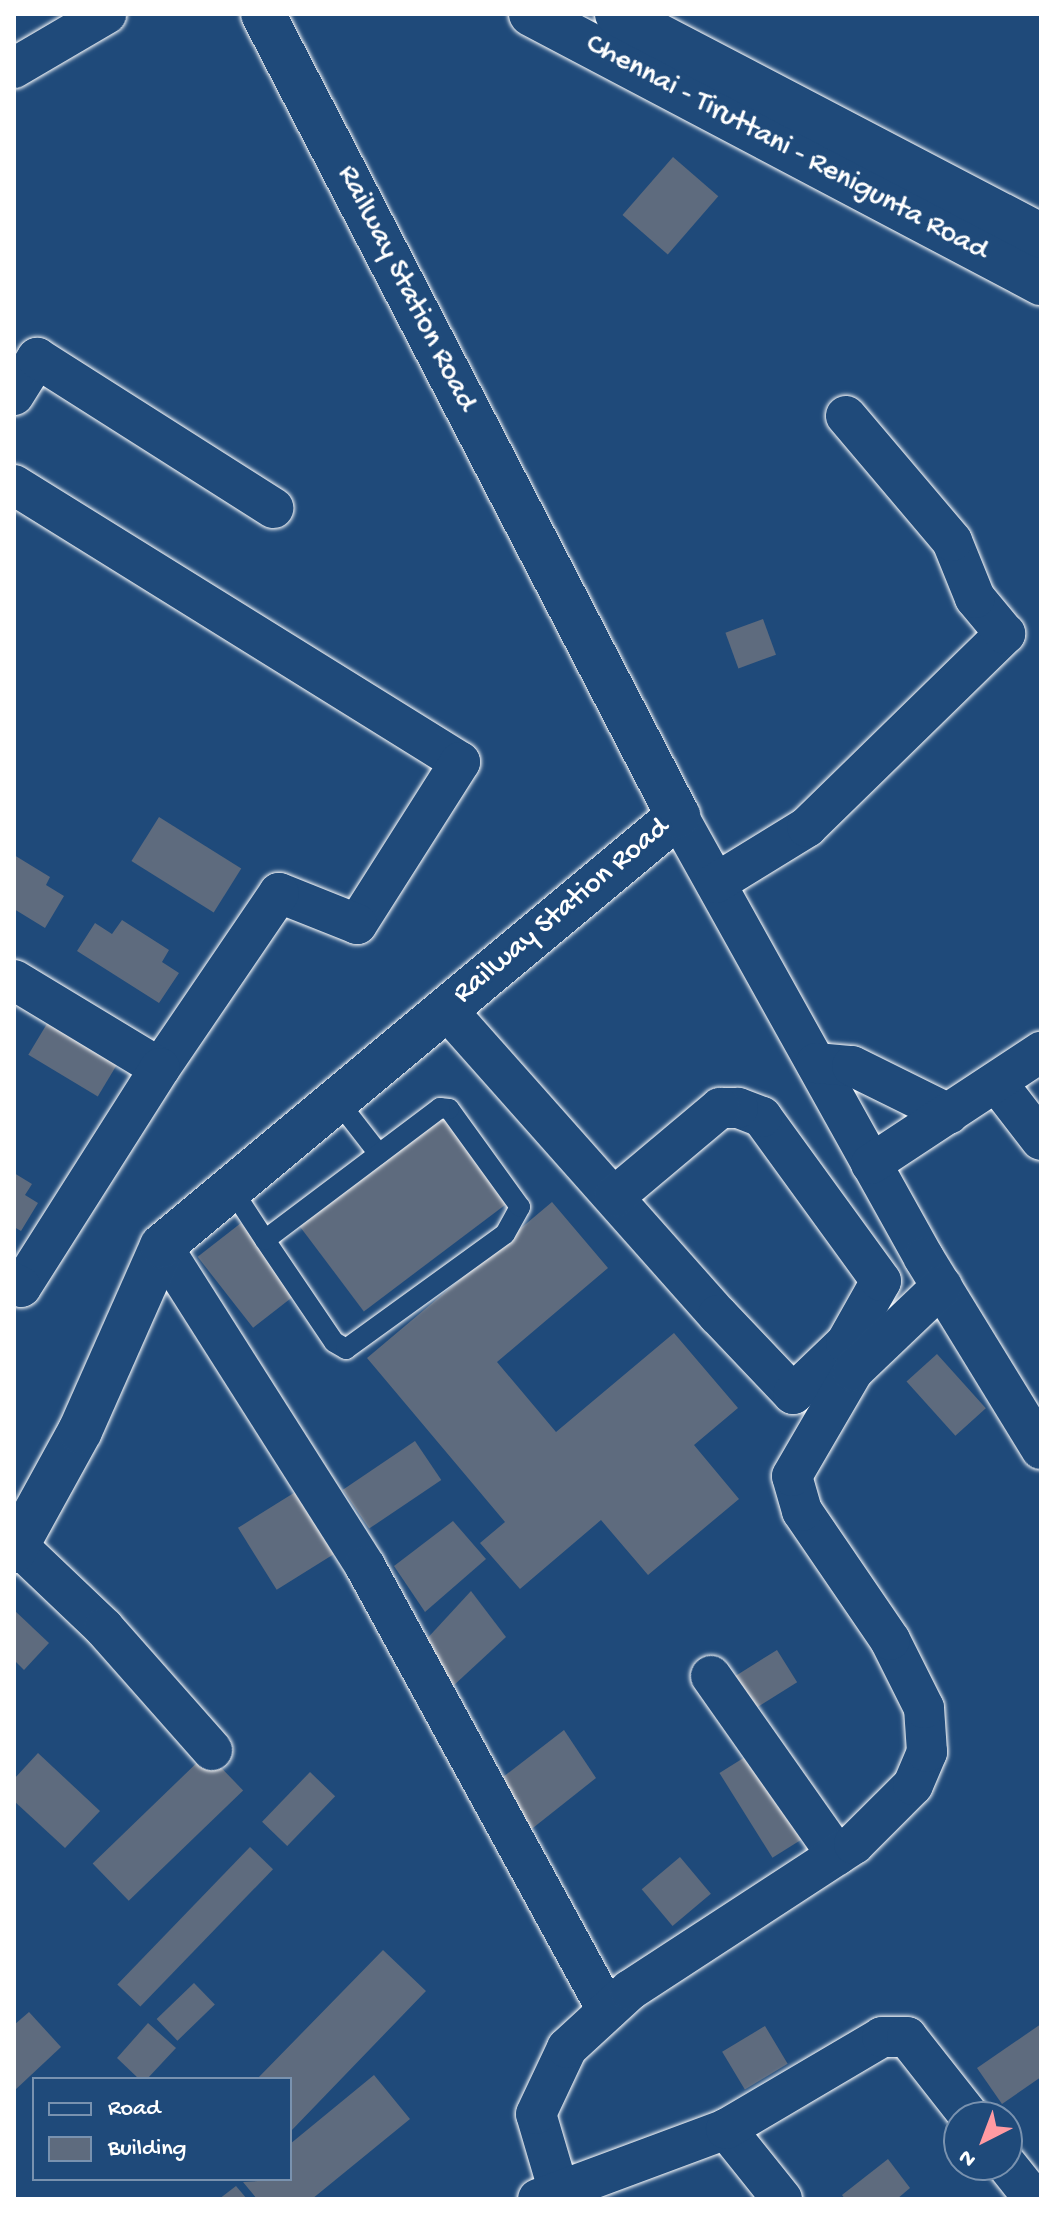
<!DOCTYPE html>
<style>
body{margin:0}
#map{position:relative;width:1055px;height:2213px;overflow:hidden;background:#1f4a7a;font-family:"Gochi Hand",sans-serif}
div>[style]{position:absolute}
.building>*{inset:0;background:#5e6b7e;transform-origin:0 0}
.roads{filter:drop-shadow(0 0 2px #fff) drop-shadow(0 0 2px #fff)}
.lane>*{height:20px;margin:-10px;padding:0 10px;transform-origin:10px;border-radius:10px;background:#1f4a7a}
.street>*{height:40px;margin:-20px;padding:0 20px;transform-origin:20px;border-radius:20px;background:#1f4a7a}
.secondary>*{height:44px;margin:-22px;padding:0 22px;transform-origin:22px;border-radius:22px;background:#1f4a7a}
.primary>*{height:44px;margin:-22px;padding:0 22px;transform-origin:22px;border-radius:22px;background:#1f4a7a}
span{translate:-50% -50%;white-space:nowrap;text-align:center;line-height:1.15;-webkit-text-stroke:6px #1f4a7a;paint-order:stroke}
.street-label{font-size:30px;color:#fff}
.frame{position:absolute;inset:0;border:16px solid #fff;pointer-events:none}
.legend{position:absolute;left:32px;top:2077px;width:260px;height:104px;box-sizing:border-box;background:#1f4a7a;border:2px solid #7992af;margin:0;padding:10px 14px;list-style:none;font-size:24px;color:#fff}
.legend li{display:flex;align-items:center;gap:16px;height:40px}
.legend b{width:40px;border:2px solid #7992af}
.north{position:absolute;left:943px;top:2101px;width:80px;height:80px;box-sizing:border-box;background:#1f4a7a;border:2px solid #7992af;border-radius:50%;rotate:222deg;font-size:22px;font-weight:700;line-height:32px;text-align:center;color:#fff}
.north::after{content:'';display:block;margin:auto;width:28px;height:36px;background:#ff9aa2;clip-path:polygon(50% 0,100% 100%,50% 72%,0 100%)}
</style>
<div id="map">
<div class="building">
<i style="left:673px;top:157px;width:60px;height:77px;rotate:41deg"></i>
<i style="left:763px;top:619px;width:38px;height:40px;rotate:70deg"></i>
<i style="left:159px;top:817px;width:97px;height:52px;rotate:32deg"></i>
<i style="clip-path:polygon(14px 855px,50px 877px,46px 885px,64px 896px,45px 928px,14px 909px)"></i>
<i style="clip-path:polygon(122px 920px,169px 950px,162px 962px,179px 973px,159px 1003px,77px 951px,95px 923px,112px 934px)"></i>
<i style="left:51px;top:1017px;width:81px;height:44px;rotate:31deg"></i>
<i style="left:444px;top:1112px;width:111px;height:184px;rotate:53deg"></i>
<i style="clip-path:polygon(14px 1173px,32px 1184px,25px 1195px,38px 1203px,21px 1231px,14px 1227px)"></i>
<i style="clip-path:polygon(552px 1202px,608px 1268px,497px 1362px,556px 1432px,674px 1333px,738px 1408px,694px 1445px,739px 1499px,648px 1575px,601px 1520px,520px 1589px,480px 1543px,505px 1522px,367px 1358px)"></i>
<i style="left:241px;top:1223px;width:90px;height:55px;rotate:52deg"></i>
<i style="left:937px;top:1354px;width:73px;height:41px;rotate:48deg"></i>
<i style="left:415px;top:1441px;width:47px;height:87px;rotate:56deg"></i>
<i style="left:305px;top:1486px;width:73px;height:79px;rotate:58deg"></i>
<i style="clip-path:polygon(453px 1521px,486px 1559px,425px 1612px,394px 1566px)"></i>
<i style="clip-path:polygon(471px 1591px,506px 1637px,452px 1687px,423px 1643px)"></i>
<i style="clip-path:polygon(14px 1610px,49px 1643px,24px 1670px,14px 1660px)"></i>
<i style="left:777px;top:1650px;width:38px;height:49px;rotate:58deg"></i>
<i style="clip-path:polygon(564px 1730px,596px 1778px,519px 1839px,490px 1787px)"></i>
<i style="left:761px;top:1747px;width:100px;height:49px;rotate:58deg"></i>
<i style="clip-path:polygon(38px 1753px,100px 1811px,65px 1848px,14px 1801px,14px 1779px)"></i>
<i style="left:207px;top:1753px;width:52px;height:159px;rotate:46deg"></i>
<i style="left:310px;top:1772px;width:35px;height:69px;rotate:44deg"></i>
<i style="left:250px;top:1847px;width:32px;height:191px;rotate:44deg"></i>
<i style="left:680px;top:1857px;width:48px;height:50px;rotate:50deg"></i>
<i style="clip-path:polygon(383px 1950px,426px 1991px,290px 2132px,290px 2079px,257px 2079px)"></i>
<i style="left:194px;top:1983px;width:30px;height:52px;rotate:46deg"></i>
<i style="clip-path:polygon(29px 2012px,61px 2047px,14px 2091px,14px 2025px)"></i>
<i style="clip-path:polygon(148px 2023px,176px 2048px,147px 2079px,139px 2079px,117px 2058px)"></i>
<i style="clip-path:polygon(1041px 2024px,1041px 2077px,1002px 2104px,977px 2068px)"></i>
<i style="left:765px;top:2026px;width:44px;height:50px;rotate:59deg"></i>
<i style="clip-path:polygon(374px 2075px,410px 2119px,312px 2199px,257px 2199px,243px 2182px,290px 2179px,290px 2144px)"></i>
<i style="clip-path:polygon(888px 2159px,910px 2188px,897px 2199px,845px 2199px,842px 2195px)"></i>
<i style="clip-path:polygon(236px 2186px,247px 2199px,219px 2199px)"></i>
</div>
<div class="roads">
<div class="lane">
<i style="left:337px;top:1100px;width:68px;rotate:52.1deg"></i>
<i style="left:231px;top:1188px;width:62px;rotate:56.8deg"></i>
<i style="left:265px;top:1240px;width:123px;rotate:55.9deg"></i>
<i style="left:334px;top:1342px;width:14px;rotate:30deg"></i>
<i style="left:346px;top:1349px;width:196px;rotate:-35.9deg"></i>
<i style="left:505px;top:1234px;width:31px;rotate:-61deg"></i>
<i style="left:520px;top:1207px;width:121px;rotate:-125.9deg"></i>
<i style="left:449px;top:1109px;width:9px;rotate:-174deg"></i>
<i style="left:440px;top:1108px;width:219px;rotate:143deg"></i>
</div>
<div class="street">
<i style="left:14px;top:68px;width:107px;rotate:-30.4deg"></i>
<i style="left:14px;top:395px;width:44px;rotate:-58.1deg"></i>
<i style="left:37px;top:358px;width:280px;rotate:32.4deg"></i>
<i style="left:14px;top:485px;width:525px;rotate:31.84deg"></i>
<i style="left:460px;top:762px;width:192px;rotate:122.4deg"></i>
<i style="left:357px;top:924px;width:84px;rotate:-158.3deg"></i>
<i style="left:279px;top:893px;width:212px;rotate:124.2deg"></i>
<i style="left:678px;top:816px;width:506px;rotate:60.9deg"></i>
<i style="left:924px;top:1258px;width:224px;rotate:58.5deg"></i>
<i style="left:716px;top:883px;width:107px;rotate:-31.6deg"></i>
<i style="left:807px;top:827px;width:277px;rotate:-44.3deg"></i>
<i style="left:1005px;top:634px;width:47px;rotate:-129.8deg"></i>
<i style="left:975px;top:598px;width:61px;rotate:-112deg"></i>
<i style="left:952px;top:541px;width:164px;rotate:-130.3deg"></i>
<i style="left:14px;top:980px;width:170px;rotate:31.1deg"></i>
<i style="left:160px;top:1068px;width:259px;rotate:122.4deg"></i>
<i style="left:21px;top:1287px;width:8px;rotate:-150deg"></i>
<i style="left:446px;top:1009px;width:409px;rotate:48.4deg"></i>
<i style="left:718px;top:1315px;width:109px;rotate:46.5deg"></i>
<i style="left:793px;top:1394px;width:74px;rotate:-43.9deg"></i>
<i style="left:846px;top:1343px;width:71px;rotate:-60.6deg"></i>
<i style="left:881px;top:1281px;width:203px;rotate:-126deg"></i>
<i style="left:762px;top:1117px;width:26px;rotate:-159deg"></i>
<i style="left:738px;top:1108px;width:18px;rotate:180deg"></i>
<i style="left:720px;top:1108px;width:138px;rotate:140deg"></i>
<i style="left:816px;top:1063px;width:36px;rotate:5deg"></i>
<i style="left:852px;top:1066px;width:108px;rotate:26.3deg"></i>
<i style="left:997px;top:1083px;width:72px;rotate:52.3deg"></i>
<i style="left:871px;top:1164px;width:204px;rotate:-33.4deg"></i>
<i style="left:162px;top:1246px;width:379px;rotate:57.6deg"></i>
<i style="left:365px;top:1566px;width:506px;rotate:61.41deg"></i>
<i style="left:18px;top:1546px;width:119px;rotate:43.6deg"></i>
<i style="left:104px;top:1628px;width:163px;rotate:48.5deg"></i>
<i style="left:711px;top:1676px;width:219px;rotate:54.9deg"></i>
<i style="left:1007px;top:2165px;width:43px;rotate:51.5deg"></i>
<i style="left:559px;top:2192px;width:81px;rotate:-106.4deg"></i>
<i style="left:536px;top:2114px;width:73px;rotate:-64.8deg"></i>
<i style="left:567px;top:2048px;width:86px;rotate:-42.6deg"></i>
<i style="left:630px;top:1990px;width:267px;rotate:-33.1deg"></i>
<i style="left:854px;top:1844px;width:83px;rotate:-45deg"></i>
<i style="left:913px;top:1785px;width:36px;rotate:-67deg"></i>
<i style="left:927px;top:1752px;width:44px;rotate:-93.9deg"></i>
<i style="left:924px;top:1708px;width:76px;rotate:-116.6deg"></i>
<i style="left:890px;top:1640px;width:156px;rotate:-124.3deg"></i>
<i style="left:802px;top:1511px;width:36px;rotate:-106deg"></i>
<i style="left:792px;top:1476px;width:121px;rotate:-59.8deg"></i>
<i style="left:853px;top:1371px;width:123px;rotate:-43.7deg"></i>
<i style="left:538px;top:2199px;width:201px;rotate:-20.4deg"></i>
<i style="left:782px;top:2199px;width:90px;rotate:-128.7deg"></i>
<i style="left:726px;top:2129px;width:181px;rotate:-30.5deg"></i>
<i style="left:882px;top:2037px;width:25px"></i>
<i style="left:907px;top:2037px;width:102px;rotate:51.8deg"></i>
</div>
<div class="secondary">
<i style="left:14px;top:1551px;width:137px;rotate:-61.2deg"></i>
<i style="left:80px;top:1431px;width:202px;rotate:-66.1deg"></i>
<i style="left:162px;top:1246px;width:672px;rotate:-39.81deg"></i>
<i style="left:678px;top:816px;width:903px;rotate:-117.36deg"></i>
</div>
<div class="primary">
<i style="left:531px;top:14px;width:577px;rotate:27.81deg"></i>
<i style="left:617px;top:14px;width:479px;rotate:27.6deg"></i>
</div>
</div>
<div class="street-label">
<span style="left:786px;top:149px;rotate:28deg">Chennai - Tiruttani - Renigunta Road</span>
<span style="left:405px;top:289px;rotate:63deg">Railway Station Road</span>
<span style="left:562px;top:912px;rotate:-40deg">Railway Station Road</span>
</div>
<div class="frame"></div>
<ul class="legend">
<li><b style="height:10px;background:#1f4a7a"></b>Road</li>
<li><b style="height:22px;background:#5e6b7e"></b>Building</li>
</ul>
<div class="north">N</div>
</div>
